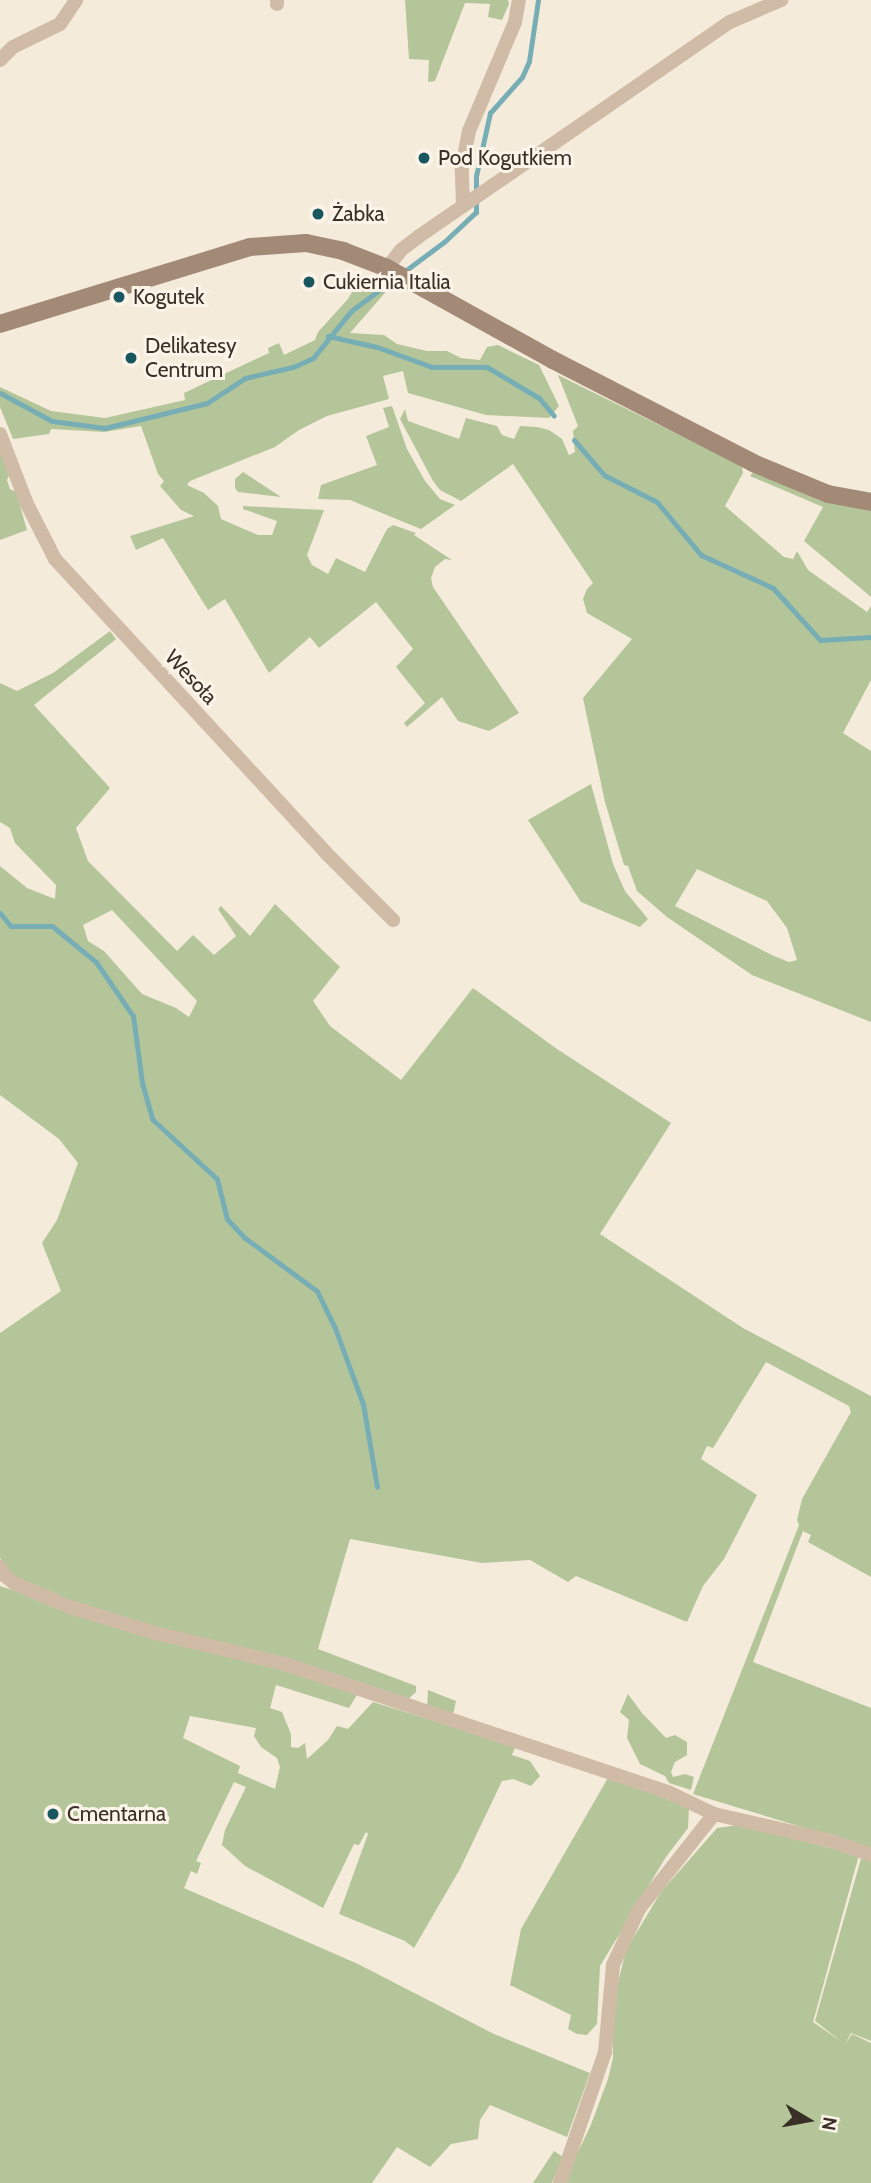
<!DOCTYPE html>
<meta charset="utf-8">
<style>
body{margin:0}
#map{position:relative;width:871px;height:2183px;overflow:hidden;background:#f5ebdb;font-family:Cabin,sans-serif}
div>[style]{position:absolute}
.green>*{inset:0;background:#b4c699}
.stream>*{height:5px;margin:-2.5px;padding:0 2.5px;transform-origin:2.5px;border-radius:2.5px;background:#77aeb5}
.minor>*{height:14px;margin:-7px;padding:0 7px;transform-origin:7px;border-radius:7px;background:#cfbba6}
.secondary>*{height:18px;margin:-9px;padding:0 9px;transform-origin:9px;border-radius:9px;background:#a38a77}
.dots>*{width:19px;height:19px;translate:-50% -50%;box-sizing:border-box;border:4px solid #fcf4e9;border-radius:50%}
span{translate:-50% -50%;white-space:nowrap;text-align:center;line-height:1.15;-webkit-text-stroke:6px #fcf4e9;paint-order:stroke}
.poi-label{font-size:21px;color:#3a2f27}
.left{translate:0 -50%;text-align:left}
.street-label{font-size:21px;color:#3a2f27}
.north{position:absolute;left:773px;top:2085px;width:70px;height:70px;-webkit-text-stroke:5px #fcf4e9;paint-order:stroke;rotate:100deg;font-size:19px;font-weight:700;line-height:28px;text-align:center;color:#3a2f27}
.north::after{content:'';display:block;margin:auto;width:24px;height:32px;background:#3a2f27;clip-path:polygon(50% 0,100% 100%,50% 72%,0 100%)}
</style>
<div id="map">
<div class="green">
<i style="clip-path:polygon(405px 0,508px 0,509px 4px,502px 20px,488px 17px,490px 4px,465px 3px,435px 81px,428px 82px,429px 60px,409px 59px)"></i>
<i style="clip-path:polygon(359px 274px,390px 287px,350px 333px,384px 335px,397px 344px,427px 351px,447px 351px,461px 358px,480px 360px,487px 347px,498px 345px,539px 365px,559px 406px,549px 418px,486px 415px,408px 393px,403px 371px,383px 376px,389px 399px,327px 416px,299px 430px,275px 447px,190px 481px,187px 485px,204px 493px,218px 506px,221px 519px,258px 535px,272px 535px,277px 521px,243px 509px,243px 506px,324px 510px,307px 555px,312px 565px,328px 574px,336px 558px,365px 572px,387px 529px,393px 525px,416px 533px,414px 535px,452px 560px,445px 559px,435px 567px,431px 578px,433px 587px,519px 713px,489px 731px,458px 721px,442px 697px,407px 727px,404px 723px,425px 703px,396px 667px,413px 649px,376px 602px,319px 648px,310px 637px,269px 673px,225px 599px,208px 610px,163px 538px,136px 550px,130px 536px,194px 516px,181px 510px,160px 486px,164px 481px,158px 474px,141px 426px,104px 432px,51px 429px,49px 434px,13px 439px,0 407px,0 387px,51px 411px,105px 418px,185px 400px,184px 393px,269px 353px,268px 348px,279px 343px,284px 355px,315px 340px,318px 332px,348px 299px,356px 285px,354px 277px)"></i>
<i style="clip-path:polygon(evenodd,558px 375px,742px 466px,743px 473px,725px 506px,784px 557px,793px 559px,797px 551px,808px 570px,867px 612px,871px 606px,871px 680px,843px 733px,871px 751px,871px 1022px,752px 975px,667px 917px,637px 891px,628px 866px,624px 865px,605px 802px,583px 698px,632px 639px,587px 613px,583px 599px,587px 589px,593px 583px,513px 464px,461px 501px,440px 490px,433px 481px,400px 419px,405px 409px,408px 421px,459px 439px,466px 418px,497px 426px,502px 435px,514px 439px,520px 426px,537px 427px,549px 430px,562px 439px,569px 455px,575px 452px,573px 431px,578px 426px,558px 375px,697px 869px,767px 901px,787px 928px,797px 960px,789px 962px,774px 956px,675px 906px,697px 869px)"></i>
<i style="clip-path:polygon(392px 406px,407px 449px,425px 481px,440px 499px,455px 505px,421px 529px,350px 500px,318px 499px,321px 485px,377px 465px,366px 436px,389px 427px,383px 408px)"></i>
<i style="clip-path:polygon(0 448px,10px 473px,7px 480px,10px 489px,16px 492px,27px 530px,0 540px)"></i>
<i style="clip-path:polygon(243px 472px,281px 497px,238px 492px,235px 488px,235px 479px)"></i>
<i style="clip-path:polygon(753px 472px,821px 501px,871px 510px,871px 597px,804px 541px,823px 507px,750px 476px)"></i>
<i style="clip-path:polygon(evenodd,110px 631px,116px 639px,34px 705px,110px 788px,76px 828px,88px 861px,177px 951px,193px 935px,214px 955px,236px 936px,218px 909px,221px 906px,250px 936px,275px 904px,340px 967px,313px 1001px,330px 1026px,401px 1080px,473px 988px,557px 1049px,671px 1123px,600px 1234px,743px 1328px,871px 1396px,871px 1577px,808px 1542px,811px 1535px,803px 1531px,753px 1662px,871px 1708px,871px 1848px,693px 1794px,799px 1525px,797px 1520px,802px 1499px,851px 1412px,849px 1406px,766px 1362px,713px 1448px,707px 1446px,701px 1459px,757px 1495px,724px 1559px,703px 1586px,687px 1622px,576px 1576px,568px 1582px,530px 1560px,482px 1563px,350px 1539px,318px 1649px,416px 1686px,416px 1692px,406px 1701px,358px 1693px,349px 1708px,276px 1685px,270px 1708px,282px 1712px,291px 1734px,291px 1747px,298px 1748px,305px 1743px,307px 1759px,328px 1740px,337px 1726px,348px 1729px,373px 1702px,516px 1746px,512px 1755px,530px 1761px,540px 1776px,531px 1786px,513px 1779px,502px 1781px,460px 1869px,414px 1948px,405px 1941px,339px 1914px,368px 1834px,366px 1832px,359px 1845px,354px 1844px,323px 1908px,245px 1866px,222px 1845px,225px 1830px,246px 1787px,234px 1782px,196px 1861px,201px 1863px,197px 1874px,191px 1871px,184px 1888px,358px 1964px,494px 2034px,590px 2073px,567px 2137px,490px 2105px,480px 2120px,478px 2139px,451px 2144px,430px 2167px,397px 2147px,372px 2183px,0 2183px,0 1586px,104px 1619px,4px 1572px,0 1557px,0 1333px,61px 1291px,42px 1243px,57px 1220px,78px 1163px,59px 1139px,0 1095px,0 866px,27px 888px,55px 899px,56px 885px,15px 843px,10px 828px,0 822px,0 683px,17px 691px,53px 673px,110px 631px,112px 910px,197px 1001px,189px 1017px,176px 1008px,142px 994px,104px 951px,88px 941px,83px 925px,112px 910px,110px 631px,190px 1716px,256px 1728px,254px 1736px,261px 1747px,277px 1758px,280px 1767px,275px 1789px,238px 1773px,240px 1766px,183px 1738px,190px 1716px)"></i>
<i style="clip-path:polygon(591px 784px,613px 864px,625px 891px,648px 919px,640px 927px,581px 902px,528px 820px)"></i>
<i style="clip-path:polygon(428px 1690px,456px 1701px,453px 1715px,427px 1708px)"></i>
<i style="clip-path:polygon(628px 1694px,642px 1713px,666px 1738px,675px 1735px,687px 1742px,687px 1755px,675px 1762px,671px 1772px,673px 1777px,685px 1774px,694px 1777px,691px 1790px,669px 1783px,665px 1776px,640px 1764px,627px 1738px,629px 1720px,620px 1712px)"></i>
<i style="clip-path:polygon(609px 1776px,689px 1808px,688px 1828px,666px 1857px,600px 1966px,597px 2024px,587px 2035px,577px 2034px,568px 2029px,571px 2015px,510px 1985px,521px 1929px)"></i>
<i style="clip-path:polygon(738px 1825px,859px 1855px,813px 2022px,842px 2042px,815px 2021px,862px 1855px,871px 1858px,871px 2041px,851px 2033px,845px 2044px,852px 2034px,871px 2043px,871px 2183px,563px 2183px,590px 2127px,608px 2079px,613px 2058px,613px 2026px,617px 1987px,626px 1950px,661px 1892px,717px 1828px)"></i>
<i style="clip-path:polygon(554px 2151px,563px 2157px,552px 2183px,533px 2183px)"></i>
</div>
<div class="stream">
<i style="left:328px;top:336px;width:50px;rotate:12.7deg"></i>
<i style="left:377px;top:347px;width:59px;rotate:20deg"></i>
<i style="left:432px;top:367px;width:55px"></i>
<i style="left:487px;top:367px;width:61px;rotate:30.8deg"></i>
<i style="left:539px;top:398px;width:23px;rotate:50deg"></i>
<i style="left:0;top:393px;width:59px;rotate:28.3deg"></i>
<i style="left:52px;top:421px;width:53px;rotate:7.5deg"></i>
<i style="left:105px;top:428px;width:105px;rotate:-13.8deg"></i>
<i style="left:207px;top:403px;width:45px;rotate:-33.3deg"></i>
<i style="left:245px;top:378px;width:49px;rotate:-12.9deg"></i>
<i style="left:293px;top:367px;width:22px;rotate:-24deg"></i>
<i style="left:313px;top:358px;width:60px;rotate:-51deg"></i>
<i style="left:351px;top:311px;width:116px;rotate:-36.6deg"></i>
<i style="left:444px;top:242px;width:44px;rotate:-43.2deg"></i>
<i style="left:476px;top:212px;width:36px;rotate:-90deg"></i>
<i style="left:476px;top:176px;width:65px;rotate:-77.5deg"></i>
<i style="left:490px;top:113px;width:48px;rotate:-48.4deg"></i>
<i style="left:522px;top:77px;width:17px;rotate:-66deg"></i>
<i style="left:529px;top:61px;width:62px;rotate:-81.6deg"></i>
<i style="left:574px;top:440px;width:46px;rotate:49.4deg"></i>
<i style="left:604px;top:475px;width:59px;rotate:27deg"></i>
<i style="left:657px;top:502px;width:69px;rotate:50.3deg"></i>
<i style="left:701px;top:555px;width:79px;rotate:24.6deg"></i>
<i style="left:773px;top:588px;width:70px;rotate:47.9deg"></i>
<i style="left:820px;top:640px;width:51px;rotate:-3.4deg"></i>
<i style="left:0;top:913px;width:17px;rotate:50deg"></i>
<i style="left:11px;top:926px;width:41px"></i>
<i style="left:52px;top:926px;width:57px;rotate:39.3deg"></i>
<i style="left:96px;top:962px;width:65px;rotate:55.6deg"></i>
<i style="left:133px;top:1016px;width:68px;rotate:82.3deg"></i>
<i style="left:142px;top:1083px;width:37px;rotate:74deg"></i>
<i style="left:152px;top:1119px;width:88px;rotate:42.7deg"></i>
<i style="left:217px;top:1179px;width:41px;rotate:76deg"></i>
<i style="left:227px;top:1219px;width:26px;rotate:47deg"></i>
<i style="left:245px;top:1238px;width:89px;rotate:36.4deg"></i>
<i style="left:317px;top:1291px;width:41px;rotate:64.1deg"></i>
<i style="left:335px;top:1328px;width:81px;rotate:69.8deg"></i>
<i style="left:363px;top:1404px;width:84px;rotate:80.4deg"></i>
</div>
<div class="minor">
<i style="left:277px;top:0;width:4px;rotate:90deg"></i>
<i style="left:0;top:60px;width:18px;rotate:-45deg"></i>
<i style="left:13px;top:47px;width:52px;rotate:-26.1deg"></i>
<i style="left:60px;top:24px;width:29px;rotate:-56deg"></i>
<i style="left:463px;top:205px;width:38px;rotate:-92deg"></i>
<i style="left:462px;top:167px;width:37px;rotate:-79deg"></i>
<i style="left:469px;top:131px;width:118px;rotate:-67.1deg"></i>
<i style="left:515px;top:22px;width:22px;rotate:-80deg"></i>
<i style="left:387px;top:268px;width:23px;rotate:-52deg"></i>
<i style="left:401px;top:250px;width:21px;rotate:-37deg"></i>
<i style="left:418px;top:237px;width:379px;rotate:-34.6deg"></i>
<i style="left:730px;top:22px;width:56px;rotate:-23.3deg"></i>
<i style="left:0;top:434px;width:75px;rotate:68.9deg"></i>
<i style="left:27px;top:504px;width:62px;rotate:63deg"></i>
<i style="left:55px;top:559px;width:400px;rotate:47.3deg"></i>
<i style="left:326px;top:853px;width:95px;rotate:45deg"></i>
<i style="left:0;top:1567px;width:9px;rotate:63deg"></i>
<i style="left:4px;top:1575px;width:13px;rotate:39deg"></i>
<i style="left:14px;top:1583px;width:58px;rotate:23.5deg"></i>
<i style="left:67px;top:1606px;width:92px;rotate:17.1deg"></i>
<i style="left:155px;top:1633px;width:134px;rotate:13.4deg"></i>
<i style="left:285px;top:1664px;width:404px;rotate:18.5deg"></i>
<i style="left:668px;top:1792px;width:51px;rotate:25.6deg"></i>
<i style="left:714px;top:1814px;width:121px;rotate:12.9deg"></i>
<i style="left:832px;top:1841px;width:41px;rotate:19.7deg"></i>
<i style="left:560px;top:2183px;width:139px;rotate:-71deg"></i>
<i style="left:605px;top:2052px;width:87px;rotate:-84.7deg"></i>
<i style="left:613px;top:1965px;width:62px;rotate:-65.1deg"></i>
<i style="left:639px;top:1909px;width:121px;rotate:-51.7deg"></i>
</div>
<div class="secondary">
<i style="left:0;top:324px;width:262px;rotate:-17.1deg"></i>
<i style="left:250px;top:247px;width:56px;rotate:-4.1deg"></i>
<i style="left:306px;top:243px;width:38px;rotate:12deg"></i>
<i style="left:343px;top:251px;width:47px;rotate:21.1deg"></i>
<i style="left:387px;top:268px;width:190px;rotate:29deg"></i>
<i style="left:553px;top:360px;width:225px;rotate:27.2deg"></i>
<i style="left:753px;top:463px;width:81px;rotate:22.5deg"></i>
<i style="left:828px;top:494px;width:44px;rotate:10.5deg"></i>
</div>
<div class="dots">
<i style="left:424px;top:158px;background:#185660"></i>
<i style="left:318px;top:214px;background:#185660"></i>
<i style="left:309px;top:282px;background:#185660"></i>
<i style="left:119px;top:297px;background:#185660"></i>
<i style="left:131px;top:358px;background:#185660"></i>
<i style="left:53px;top:1814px;background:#185660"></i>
</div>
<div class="poi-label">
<span class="left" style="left:438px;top:158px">Pod Kogutkiem</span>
<span class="left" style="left:332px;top:214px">Żabka</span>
<span class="left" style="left:323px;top:282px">Cukiernia Italia</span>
<span class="left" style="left:133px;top:297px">Kogutek</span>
<span class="left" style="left:145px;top:358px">Delikatesy<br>Centrum</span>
<span class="left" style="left:67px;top:1814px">Cmentarna</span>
</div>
<div class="street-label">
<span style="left:191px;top:677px;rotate:47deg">Wesoła</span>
</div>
<div class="north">N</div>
</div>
